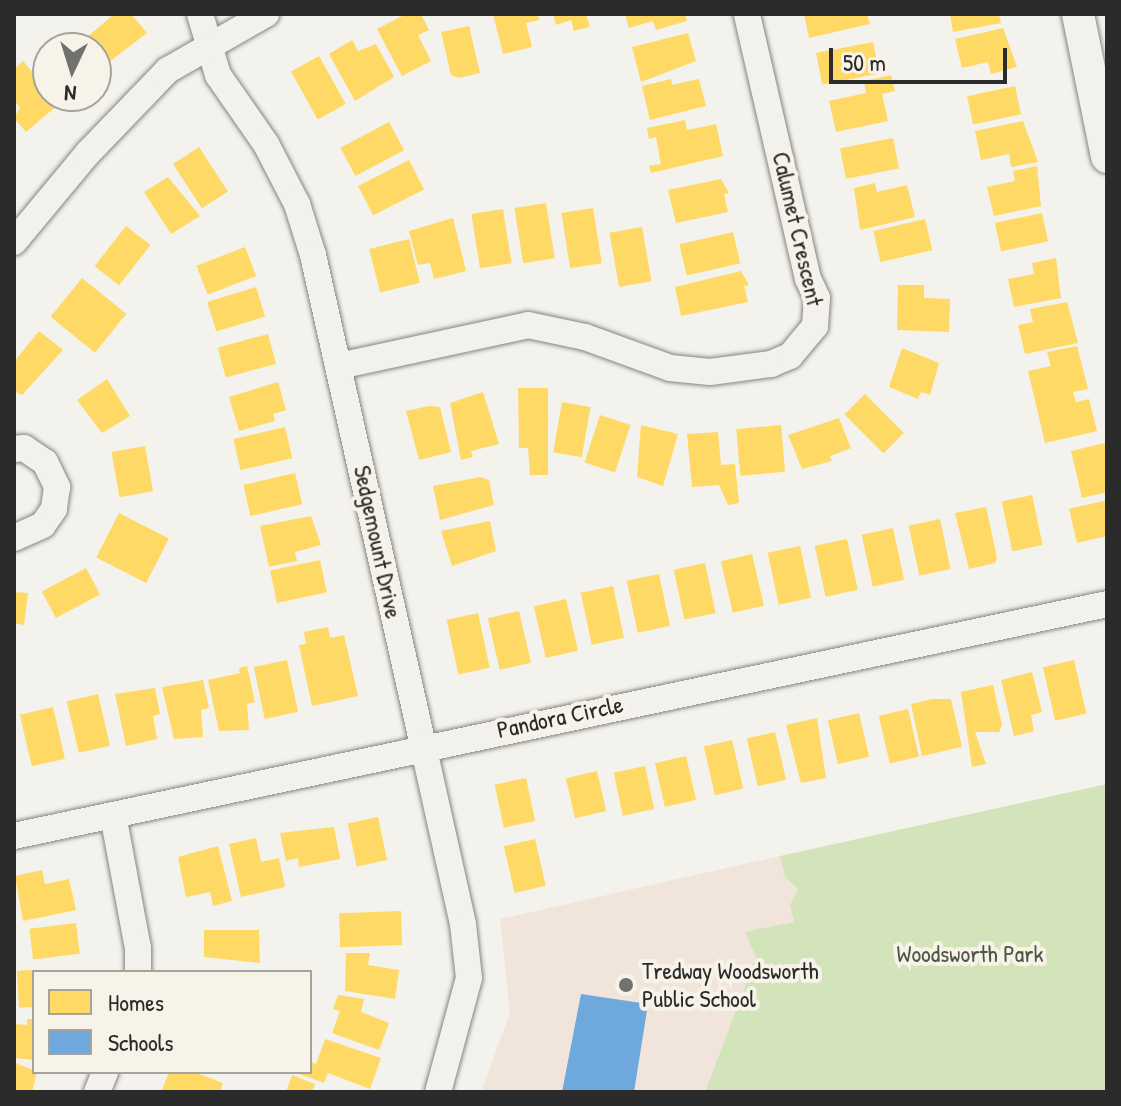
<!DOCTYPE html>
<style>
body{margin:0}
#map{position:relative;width:1121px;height:1106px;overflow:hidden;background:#f4f2ec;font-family:"Patrick Hand",sans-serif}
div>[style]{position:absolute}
.built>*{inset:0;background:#f1e5db}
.green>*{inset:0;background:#d3e4ba}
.homes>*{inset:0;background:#ffd966;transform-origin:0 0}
.schools>*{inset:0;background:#6fa8dc}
.roads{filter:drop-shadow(0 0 2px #858582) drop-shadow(0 0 2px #858582)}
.minor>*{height:26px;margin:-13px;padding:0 13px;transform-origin:13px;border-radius:13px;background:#f2f1ed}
.tertiary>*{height:32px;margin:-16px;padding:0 16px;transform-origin:16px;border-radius:16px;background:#f2f1ed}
.dots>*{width:22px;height:22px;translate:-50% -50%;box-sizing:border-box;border:4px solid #f7f3e8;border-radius:50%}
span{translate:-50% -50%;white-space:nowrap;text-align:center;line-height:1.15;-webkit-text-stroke:8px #f7f3e8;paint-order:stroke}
.street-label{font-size:24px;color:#2b2b2b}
.park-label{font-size:24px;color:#4e5644}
.poi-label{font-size:24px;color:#2b2b2b}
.left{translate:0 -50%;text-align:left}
.frame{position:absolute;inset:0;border:16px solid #2b2b2b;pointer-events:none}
.legend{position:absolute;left:32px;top:970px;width:280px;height:104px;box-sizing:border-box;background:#f7f3e8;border:2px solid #a5a39c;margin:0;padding:10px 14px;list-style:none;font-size:24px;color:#2b2b2b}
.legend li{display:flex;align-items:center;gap:16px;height:40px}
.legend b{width:40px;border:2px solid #a5a39c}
.north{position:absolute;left:32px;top:32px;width:80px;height:80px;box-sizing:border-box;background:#f7f3e8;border:2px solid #a5a39c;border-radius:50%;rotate:184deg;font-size:22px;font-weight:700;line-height:32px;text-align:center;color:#2b2b2b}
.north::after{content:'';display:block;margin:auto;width:28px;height:36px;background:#71716f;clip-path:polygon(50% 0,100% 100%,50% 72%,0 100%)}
.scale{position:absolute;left:829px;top:48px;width:178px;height:36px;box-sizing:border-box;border:4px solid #2b2b2b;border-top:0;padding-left:10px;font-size:24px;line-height:28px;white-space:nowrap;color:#2b2b2b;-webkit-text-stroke:6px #f7f3e8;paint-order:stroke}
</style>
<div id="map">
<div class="built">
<i style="clip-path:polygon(780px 856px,785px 877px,798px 889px,794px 923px,756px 957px,705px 1092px,481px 1092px,510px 1013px,500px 919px)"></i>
</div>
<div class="green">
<i style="clip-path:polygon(1107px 784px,1107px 1092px,705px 1092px,756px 957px,745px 932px,794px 922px,790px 905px,798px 889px,785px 877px,780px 856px)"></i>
</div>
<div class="homes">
<i style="clip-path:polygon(114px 14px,131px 14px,147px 33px,96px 72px,96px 48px,78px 48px,79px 44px)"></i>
<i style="clip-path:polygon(406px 14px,421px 14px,429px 30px,418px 35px,431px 61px,402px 76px,377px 29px)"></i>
<i style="clip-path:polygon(493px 14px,538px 14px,539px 20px,526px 23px,532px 47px,503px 54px)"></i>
<i style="clip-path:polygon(553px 14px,586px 14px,590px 27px,574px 31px,571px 20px,556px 25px)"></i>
<i style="clip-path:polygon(625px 14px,685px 14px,687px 21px,656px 30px,653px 21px,629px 28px)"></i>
<i style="clip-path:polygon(804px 14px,867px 14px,870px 24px,809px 38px)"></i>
<i style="clip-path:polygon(950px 14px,999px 14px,1001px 23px,953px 32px)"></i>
<i style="clip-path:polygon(469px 26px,480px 73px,459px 78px,451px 75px,441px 32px)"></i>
<i style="clip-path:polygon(1003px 28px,1017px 67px,991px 74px,988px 62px,962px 68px,955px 39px)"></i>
<i style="clip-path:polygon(688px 33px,696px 61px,641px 82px,632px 47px)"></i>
<i style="clip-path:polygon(352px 40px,358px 51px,376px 44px,394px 77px,355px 101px,329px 54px)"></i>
<i style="left:873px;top:42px;width:32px;height:58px;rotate:79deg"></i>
<i style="left:319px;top:56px;width:55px;height:32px;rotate:61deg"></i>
<i style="clip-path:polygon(23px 61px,59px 104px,26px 132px,14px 118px,20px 107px,14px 101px,14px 69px)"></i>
<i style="clip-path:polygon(891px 75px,895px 91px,882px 94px,888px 121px,836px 132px,829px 101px,866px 93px,864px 81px)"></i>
<i style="clip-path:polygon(671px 79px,672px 85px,699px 79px,706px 106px,650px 120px,642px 86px)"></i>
<i style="left:1015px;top:86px;width:29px;height:49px;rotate:78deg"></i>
<i style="clip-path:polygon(685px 120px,687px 130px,716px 124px,723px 156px,651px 173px,649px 166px,661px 164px,656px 137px,649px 139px,647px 128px)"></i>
<i style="clip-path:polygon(1023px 121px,1038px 162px,1011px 167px,1009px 154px,981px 160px,975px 131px)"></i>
<i style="left:389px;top:122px;width:32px;height:55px;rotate:62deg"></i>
<i style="left:893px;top:138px;width:31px;height:54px;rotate:79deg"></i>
<i style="left:199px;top:147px;width:53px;height:31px;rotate:57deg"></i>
<i style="left:409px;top:160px;width:33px;height:57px;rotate:63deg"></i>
<i style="clip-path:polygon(1037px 166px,1041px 206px,994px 216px,987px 187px,1015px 181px,1013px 171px)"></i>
<i style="clip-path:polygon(168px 177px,200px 216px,171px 234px,144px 192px)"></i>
<i style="clip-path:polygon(721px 179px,729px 193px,724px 194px,728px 212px,676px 223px,668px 190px)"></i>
<i style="clip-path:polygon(875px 183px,877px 192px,907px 185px,915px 217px,860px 230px,854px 188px)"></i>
<i style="left:546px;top:203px;width:56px;height:32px;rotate:81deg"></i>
<i style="left:593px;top:208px;width:56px;height:32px;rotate:81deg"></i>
<i style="left:503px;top:209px;width:55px;height:32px;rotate:81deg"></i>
<i style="left:1042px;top:213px;width:29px;height:48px;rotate:78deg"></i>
<i style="clip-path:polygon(453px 218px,466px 271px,434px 279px,430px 263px,418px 265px,409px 231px)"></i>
<i style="left:925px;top:219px;width:32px;height:53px;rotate:77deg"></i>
<i style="left:126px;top:226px;width:31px;height:51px;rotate:38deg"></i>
<i style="left:642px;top:227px;width:55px;height:33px;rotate:80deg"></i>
<i style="left:733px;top:232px;width:32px;height:55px;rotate:77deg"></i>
<i style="left:409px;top:239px;width:45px;height:41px;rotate:76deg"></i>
<i style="left:245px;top:247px;width:31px;height:52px;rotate:69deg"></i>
<i style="clip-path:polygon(1056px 258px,1061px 298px,1014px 307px,1008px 279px,1034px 274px,1032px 263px)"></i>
<i style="clip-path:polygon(741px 271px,749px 285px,744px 286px,748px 302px,681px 316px,675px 287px)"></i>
<i style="left:82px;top:278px;width:57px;height:50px;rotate:39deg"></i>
<i style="clip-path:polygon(898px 285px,924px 285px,924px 298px,950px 299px,949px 332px,897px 330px)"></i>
<i style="left:256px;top:287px;width:31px;height:51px;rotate:73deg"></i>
<i style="clip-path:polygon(1067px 302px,1078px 343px,1025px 354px,1018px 325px,1033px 322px,1030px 309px)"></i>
<i style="clip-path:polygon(39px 331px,63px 350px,22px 395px,14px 391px,14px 362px)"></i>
<i style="left:268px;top:334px;width:31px;height:52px;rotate:75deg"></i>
<i style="clip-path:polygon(1077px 346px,1088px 389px,1073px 392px,1076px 402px,1089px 399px,1097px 431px,1045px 443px,1028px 371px,1051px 366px,1047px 352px)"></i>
<i style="clip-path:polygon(902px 348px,939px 363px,930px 395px,921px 392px,918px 399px,889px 387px)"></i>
<i style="clip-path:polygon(107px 379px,130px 416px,102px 433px,77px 400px)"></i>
<i style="clip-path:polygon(278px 382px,286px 410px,273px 414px,275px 421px,239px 431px,229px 397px)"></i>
<i style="clip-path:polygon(518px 388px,548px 388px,548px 475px,530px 475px,528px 448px,519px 448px)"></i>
<i style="clip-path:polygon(483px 392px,499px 444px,471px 451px,473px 457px,461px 460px,450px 403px)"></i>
<i style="left:865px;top:394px;width:55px;height:29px;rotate:45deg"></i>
<i style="left:562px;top:402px;width:29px;height:51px;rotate:10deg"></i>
<i style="clip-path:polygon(429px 406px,440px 407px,451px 452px,419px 460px,406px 411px)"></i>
<i style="left:600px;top:415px;width:32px;height:50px;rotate:18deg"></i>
<i style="clip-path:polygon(839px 418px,851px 448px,830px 456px,832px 461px,802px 469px,788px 435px)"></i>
<i style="clip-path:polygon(641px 425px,678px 434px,663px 486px,637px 477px)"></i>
<i style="left:781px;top:425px;width:47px;height:45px;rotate:85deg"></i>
<i style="left:285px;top:427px;width:32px;height:53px;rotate:77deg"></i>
<i style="clip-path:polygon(718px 432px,721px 465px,735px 464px,739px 503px,728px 505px,719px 485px,692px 487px,687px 434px)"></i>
<i style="clip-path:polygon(1105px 443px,1107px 492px,1082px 498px,1071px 451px)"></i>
<i style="left:145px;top:446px;width:46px;height:34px;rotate:80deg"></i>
<i style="left:295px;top:473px;width:32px;height:53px;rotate:77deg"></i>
<i style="clip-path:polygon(480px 477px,489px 480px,494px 505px,440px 520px,433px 486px)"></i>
<i style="left:1032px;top:495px;width:51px;height:31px;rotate:78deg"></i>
<i style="clip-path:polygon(1107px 500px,1107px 536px,1077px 543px,1069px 509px)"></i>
<i style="clip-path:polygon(986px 507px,997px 558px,995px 563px,969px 569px,955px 513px)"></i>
<i style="left:119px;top:513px;width:56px;height:50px;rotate:27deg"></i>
<i style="clip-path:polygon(311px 516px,321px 545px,295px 552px,297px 561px,269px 567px,260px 526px)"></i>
<i style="left:940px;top:519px;width:51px;height:32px;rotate:78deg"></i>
<i style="clip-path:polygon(490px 521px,496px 551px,452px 566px,441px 531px)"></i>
<i style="left:893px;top:528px;width:53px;height:32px;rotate:78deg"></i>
<i style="left:847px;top:539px;width:52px;height:33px;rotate:78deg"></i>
<i style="left:800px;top:546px;width:53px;height:33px;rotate:78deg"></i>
<i style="left:752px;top:554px;width:53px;height:32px;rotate:77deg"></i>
<i style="left:320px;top:560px;width:33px;height:51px;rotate:78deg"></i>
<i style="left:705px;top:563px;width:51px;height:32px;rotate:78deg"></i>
<i style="left:86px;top:568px;width:30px;height:50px;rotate:62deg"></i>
<i style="left:659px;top:574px;width:53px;height:33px;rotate:78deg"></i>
<i style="left:613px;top:586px;width:53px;height:33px;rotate:78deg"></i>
<i style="clip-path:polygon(14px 592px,28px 593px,24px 625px,14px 623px)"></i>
<i style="left:566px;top:599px;width:53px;height:33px;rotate:77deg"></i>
<i style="left:519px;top:611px;width:53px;height:32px;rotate:77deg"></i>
<i style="left:478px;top:613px;width:56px;height:32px;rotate:78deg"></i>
<i style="clip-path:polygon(328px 627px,330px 638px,344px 635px,358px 696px,312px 706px,299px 645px,306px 644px,304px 632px)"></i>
<i style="left:287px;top:660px;width:53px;height:34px;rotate:78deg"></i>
<i style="left:1074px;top:660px;width:55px;height:32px;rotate:77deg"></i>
<i style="clip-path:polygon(247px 666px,255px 702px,247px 704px,249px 730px,219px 731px,208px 680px,240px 673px,239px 668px)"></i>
<i style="clip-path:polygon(1032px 672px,1042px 712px,1031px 715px,1034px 731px,1014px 736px,1001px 680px)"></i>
<i style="clip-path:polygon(203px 680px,209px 708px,201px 710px,203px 737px,174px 739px,162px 687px)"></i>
<i style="clip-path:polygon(993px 685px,1002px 725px,999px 732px,975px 732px,986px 764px,972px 767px,961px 692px)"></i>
<i style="clip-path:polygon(155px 688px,160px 714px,153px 716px,157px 739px,126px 746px,115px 694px)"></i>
<i style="left:98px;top:694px;width:53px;height:32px;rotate:77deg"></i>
<i style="clip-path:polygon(933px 699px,951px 699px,962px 747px,922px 756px,911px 704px)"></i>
<i style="left:53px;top:707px;width:53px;height:34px;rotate:77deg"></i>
<i style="left:908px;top:709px;width:49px;height:30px;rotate:77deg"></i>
<i style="left:859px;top:713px;width:45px;height:32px;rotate:77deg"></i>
<i style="clip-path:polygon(817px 718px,826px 778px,801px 783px,786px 725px)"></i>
<i style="left:775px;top:732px;width:49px;height:29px;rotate:77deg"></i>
<i style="left:732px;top:740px;width:50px;height:29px;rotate:77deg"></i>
<i style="left:686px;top:756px;width:45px;height:32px;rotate:77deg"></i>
<i style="left:645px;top:766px;width:44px;height:32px;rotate:78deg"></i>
<i style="left:597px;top:771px;width:41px;height:32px;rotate:77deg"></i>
<i style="left:526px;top:778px;width:44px;height:32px;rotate:78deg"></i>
<i style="left:378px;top:817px;width:44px;height:31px;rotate:78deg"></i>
<i style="clip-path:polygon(334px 827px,340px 859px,299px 867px,298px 858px,286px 861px,280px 833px)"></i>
<i style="clip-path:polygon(256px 838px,261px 862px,279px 858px,285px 887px,241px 897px,229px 844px)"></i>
<i style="left:535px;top:839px;width:48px;height:32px;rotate:77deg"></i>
<i style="clip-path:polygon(218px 846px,232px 901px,213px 906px,210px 892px,186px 897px,178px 857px)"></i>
<i style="clip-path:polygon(42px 870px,45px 884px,69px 879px,76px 910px,23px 921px,15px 876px)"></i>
<i style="left:401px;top:911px;width:34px;height:62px;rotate:88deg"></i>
<i style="left:76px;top:923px;width:31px;height:47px;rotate:83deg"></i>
<i style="clip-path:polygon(204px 930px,259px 930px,260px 963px,204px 957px)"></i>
<i style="clip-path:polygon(346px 953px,370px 953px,368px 965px,399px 970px,395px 999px,345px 991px)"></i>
<i style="left:32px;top:970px;width:37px;height:15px;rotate:87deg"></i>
<i style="clip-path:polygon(338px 995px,364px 999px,361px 1012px,389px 1023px,379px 1050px,332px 1033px,340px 1011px,333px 1009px)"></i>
<i style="clip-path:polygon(27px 1019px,34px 1019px,34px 1060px,14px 1058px,14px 1024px,27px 1025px)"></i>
<i style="clip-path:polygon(325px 1039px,381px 1058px,370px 1089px,328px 1073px,324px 1083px,294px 1072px,310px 1072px,310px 1062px,316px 1064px)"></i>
<i style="clip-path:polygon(16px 1063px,37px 1072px,32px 1092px,14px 1092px)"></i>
<i style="clip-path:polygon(169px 1072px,194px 1072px,223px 1083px,220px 1092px,168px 1092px,162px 1090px)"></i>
<i style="clip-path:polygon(292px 1075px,315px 1084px,312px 1092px,286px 1092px)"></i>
</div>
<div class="schools">
<i style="clip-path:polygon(581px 994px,648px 1004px,634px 1092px,562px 1092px)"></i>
</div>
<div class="roads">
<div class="minor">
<i style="left:200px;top:14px;width:64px;rotate:73.6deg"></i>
<i style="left:218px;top:75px;width:84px;rotate:55.2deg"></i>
<i style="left:266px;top:144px;width:68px;rotate:62.7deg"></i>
<i style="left:297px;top:204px;width:53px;rotate:72.6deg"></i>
<i style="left:313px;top:255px;width:502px;rotate:77.35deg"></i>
<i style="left:423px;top:745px;width:183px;rotate:77.4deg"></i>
<i style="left:463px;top:924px;width:54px;rotate:83.7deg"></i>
<i style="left:469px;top:978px;width:118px;rotate:105.2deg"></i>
<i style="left:14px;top:242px;width:116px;rotate:-50.3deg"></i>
<i style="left:88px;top:153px;width:115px;rotate:-46.1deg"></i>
<i style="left:168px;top:70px;width:113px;rotate:-29.7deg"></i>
<i style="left:339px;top:366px;width:193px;rotate:-12.2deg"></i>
<i style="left:528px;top:325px;width:58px;rotate:11.9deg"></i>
<i style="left:585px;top:337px;width:90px;rotate:20deg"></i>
<i style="left:670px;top:368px;width:40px;rotate:5.7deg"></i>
<i style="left:710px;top:372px;width:62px;rotate:-7.5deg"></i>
<i style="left:771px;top:364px;width:21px;rotate:-23deg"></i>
<i style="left:790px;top:356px;width:39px;rotate:-50deg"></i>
<i style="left:815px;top:326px;width:28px;rotate:-86deg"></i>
<i style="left:817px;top:298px;width:21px;rotate:-115deg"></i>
<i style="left:808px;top:279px;width:272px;rotate:-103deg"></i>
<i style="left:14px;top:449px;width:10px;rotate:-6deg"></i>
<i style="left:24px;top:448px;width:25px;rotate:34deg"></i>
<i style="left:45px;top:462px;width:28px;rotate:64deg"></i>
<i style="left:57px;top:487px;width:22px;rotate:98deg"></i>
<i style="left:54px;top:509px;width:19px;rotate:125deg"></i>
<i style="left:43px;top:525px;width:32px;rotate:156deg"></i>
<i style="left:113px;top:815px;width:135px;rotate:79.4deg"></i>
<i style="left:138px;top:948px;width:24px;rotate:90deg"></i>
<i style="left:14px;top:836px;width:1117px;rotate:-11.98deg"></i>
<i style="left:97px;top:1092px;width:22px;rotate:-68deg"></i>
</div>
<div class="tertiary">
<i style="left:1078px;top:14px;width:146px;rotate:78.5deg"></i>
</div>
</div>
<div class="dots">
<i style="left:626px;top:985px;background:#71716f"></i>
</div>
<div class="street-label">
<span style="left:798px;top:229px;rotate:77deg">Calumet Crescent</span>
<span style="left:378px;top:542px;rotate:78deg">Sedgemount Drive</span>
<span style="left:560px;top:717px;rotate:-12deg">Pandora Circle</span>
</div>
<div class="park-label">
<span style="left:970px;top:954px">Woodsworth Park</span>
</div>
<div class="poi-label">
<span class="left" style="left:642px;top:985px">Tredway Woodsworth<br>Public School</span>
</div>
<div class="frame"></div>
<ul class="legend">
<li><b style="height:22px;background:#ffd966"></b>Homes</li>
<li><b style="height:22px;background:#6fa8dc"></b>Schools</li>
</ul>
<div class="north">N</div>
<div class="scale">50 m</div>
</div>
